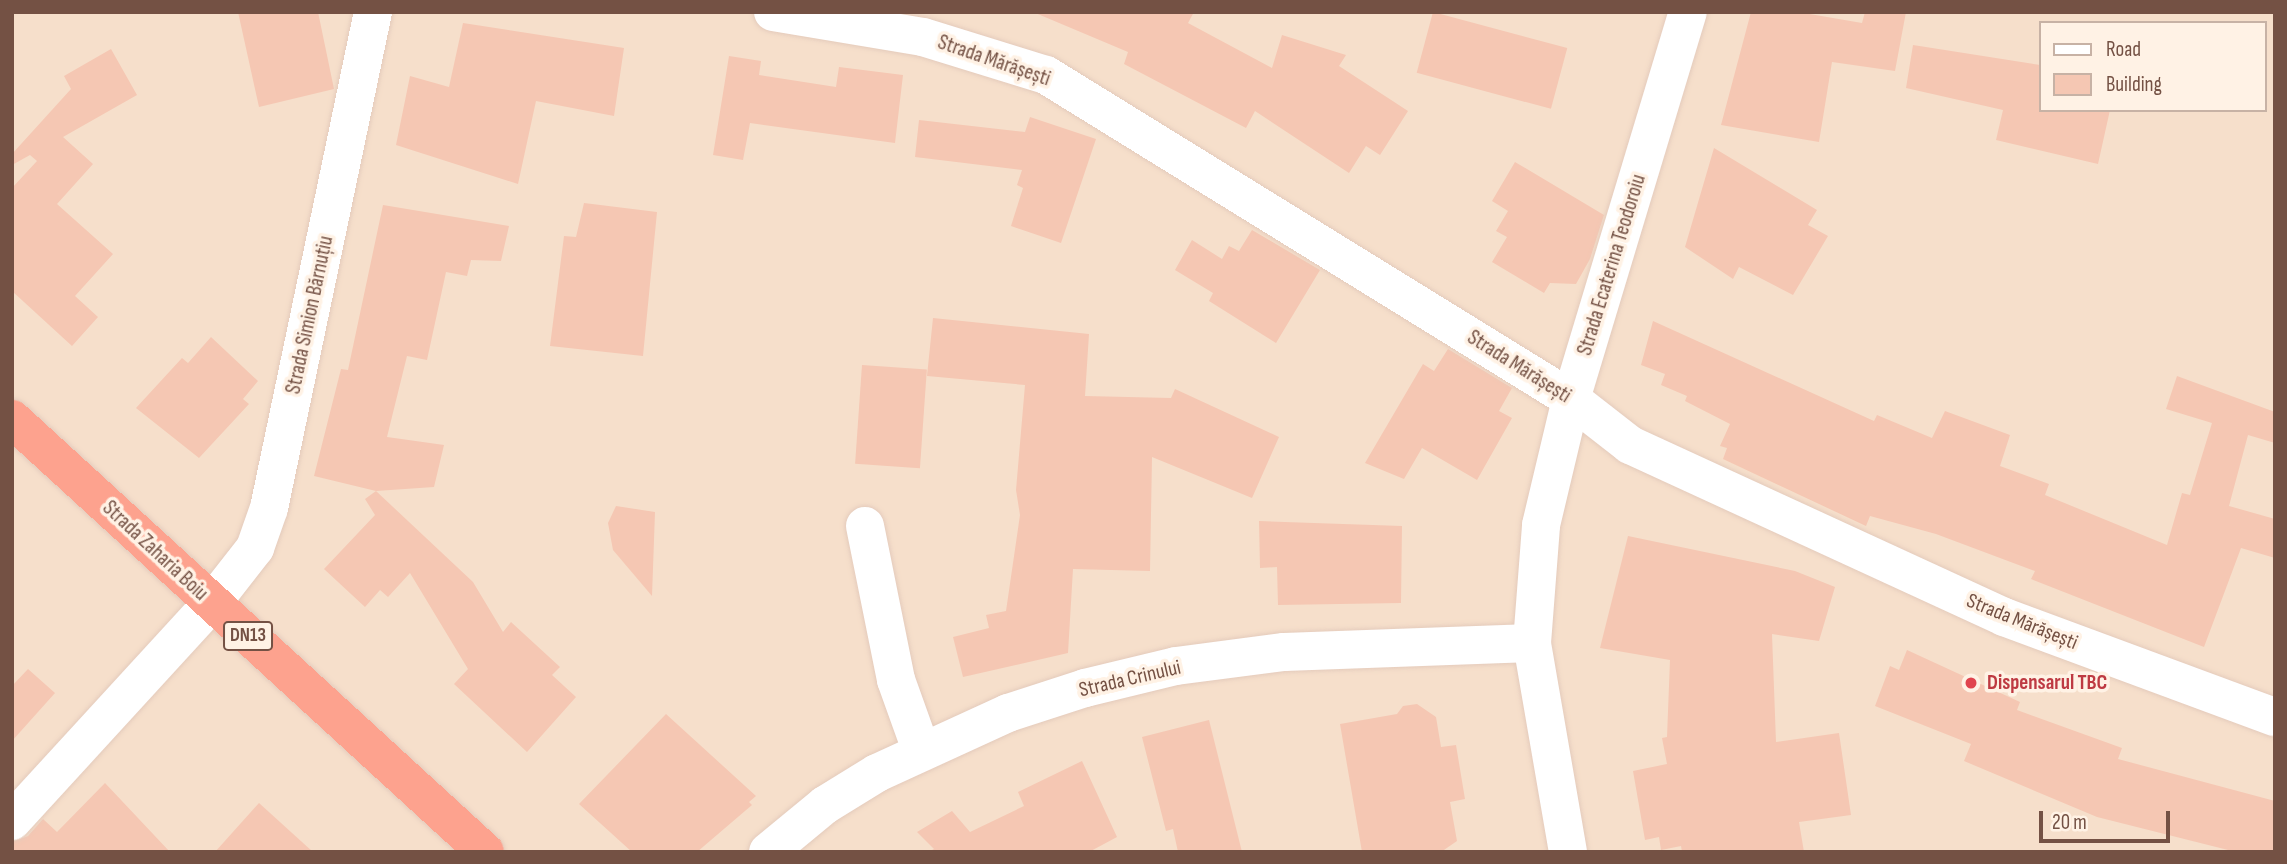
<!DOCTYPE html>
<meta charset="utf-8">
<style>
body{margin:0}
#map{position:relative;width:2287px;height:864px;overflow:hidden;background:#feeedd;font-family:"Sofia Sans Condensed",sans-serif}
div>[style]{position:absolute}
.residential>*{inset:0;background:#f6dfcb}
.building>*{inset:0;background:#f5c7b3;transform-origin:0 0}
.roads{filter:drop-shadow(0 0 2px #e4cbbc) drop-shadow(0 0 2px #e4cbbc)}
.minor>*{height:38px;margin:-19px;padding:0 19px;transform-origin:19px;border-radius:19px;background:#fff}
.highway>*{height:38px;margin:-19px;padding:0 19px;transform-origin:19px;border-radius:19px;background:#fda28e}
.dots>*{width:19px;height:19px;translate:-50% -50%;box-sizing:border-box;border:4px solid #fff2e5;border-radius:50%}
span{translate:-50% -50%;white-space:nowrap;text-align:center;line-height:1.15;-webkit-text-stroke:7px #fff2e5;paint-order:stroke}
.shield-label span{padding:2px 5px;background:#fff2e5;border:2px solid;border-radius:5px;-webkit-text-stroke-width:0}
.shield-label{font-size:19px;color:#745144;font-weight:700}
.street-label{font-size:21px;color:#745144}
.health-label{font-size:21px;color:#be3a42;font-weight:700}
.left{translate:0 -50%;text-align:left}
.frame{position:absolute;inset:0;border:14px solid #745144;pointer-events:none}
.legend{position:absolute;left:2039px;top:21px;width:228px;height:91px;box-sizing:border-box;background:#fff2e5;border:2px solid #c7b2a5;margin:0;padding:9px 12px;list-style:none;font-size:21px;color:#745144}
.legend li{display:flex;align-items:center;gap:14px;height:35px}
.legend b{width:35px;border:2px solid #c7b2a5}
.scale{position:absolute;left:2039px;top:811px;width:131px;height:32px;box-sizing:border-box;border:4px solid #745144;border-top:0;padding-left:9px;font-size:21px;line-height:24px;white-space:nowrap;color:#745144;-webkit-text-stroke:5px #fff2e5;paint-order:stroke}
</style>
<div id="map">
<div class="residential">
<i style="clip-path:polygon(evenodd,12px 12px,2275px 12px,2275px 852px,12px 852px,12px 12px,2040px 23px,2264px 23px,2264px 110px,2040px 110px,2040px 23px)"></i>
</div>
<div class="building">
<i style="clip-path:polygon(238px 12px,318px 12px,334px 89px,259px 107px)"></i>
<i style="clip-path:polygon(1033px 12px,1194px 12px,1188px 23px,1272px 68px,1282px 35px,1346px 55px,1339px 66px,1408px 111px,1380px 155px,1366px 146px,1349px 173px,1255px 111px,1246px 128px,1124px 64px,1128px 52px)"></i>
<i style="left:1433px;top:12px;width:139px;height:63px;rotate:15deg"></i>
<i style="clip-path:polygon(1751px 12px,1798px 12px,1862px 23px,1865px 12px,1906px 12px,1895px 71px,1832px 62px,1819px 142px,1721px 125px)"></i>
<i style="clip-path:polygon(463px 23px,624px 48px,614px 116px,536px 101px,518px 184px,396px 145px,410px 76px,449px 87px)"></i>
<i style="clip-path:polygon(1913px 45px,2040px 65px,2040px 110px,2110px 110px,2098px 164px,1996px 140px,2003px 110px,1906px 88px)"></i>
<i style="clip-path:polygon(111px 49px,137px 95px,63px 137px,93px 164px,57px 204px,113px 254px,75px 296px,98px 317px,72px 346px,12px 291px,12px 188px,37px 161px,30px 155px,12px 165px,12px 154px,71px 89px,64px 76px)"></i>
<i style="clip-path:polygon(729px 56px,761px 61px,759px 75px,836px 87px,839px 67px,903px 75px,895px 143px,750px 123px,743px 160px,713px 155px)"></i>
<i style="clip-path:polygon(1030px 117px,1096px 139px,1061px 243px,1011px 226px,1023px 188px,1017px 185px,1022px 170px,915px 157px,919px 120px,1025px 132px)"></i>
<i style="clip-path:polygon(1714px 148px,1817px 210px,1808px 225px,1828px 236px,1793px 295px,1739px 267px,1733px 279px,1685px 247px)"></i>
<i style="clip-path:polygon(1515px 162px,1604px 215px,1590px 259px,1576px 284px,1550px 283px,1544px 293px,1492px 262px,1507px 237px,1496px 231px,1508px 211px,1492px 201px)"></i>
<i style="clip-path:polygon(584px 203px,657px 212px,643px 356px,550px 346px,564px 236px,576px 237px)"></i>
<i style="clip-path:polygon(383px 205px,509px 226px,501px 261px,471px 260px,467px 276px,446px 272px,427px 360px,407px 356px,387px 437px,444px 445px,434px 487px,376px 491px,473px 582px,503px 632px,511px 622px,560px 667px,552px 675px,576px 697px,527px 752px,454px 684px,468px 669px,410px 573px,388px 597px,380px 590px,365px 607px,324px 569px,375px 515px,365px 499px,376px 491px,314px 476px,341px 369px,348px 370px)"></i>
<i style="clip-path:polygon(1252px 230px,1320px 270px,1276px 343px,1209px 301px,1213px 293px,1175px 270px,1192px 240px,1222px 259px,1229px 246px,1239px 251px)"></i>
<i style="clip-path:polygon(933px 318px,1089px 334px,1085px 396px,1171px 398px,1175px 389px,1279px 437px,1252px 498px,1152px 457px,1150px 571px,1073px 569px,1068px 653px,963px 677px,953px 637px,989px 628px,986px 615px,1006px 611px,1020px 515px,1016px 490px,1025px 385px,927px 376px)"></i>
<i style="clip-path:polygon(1653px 321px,1874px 421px,1877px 415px,1932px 438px,1945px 411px,2010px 435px,2000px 466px,2049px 484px,2045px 495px,2167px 545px,2182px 493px,2190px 495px,2212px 423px,2166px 409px,2177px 376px,2275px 412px,2275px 443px,2248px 435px,2229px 506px,2275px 519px,2275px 558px,2241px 548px,2204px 647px,2031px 579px,2035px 571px,1936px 534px,1870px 516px,1866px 526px,1723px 459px,1727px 448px,1720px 446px,1730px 424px,1685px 401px,1687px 396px,1661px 385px,1665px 374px,1641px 365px)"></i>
<i style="clip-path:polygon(211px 337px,258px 381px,243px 399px,249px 404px,199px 458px,136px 408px,182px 358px,188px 363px)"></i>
<i style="clip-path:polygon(1448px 349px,1512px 388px,1499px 411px,1512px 418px,1477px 480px,1422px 448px,1404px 479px,1365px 463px,1423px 364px,1434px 371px)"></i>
<i style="left:862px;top:365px;width:65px;height:99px;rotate:4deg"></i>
<i style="clip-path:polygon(616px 506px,655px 512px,652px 596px,613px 550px,608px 523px)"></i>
<i style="clip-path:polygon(1259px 521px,1402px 526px,1401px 603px,1278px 605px,1277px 567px,1260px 568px)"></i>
<i style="clip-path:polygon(1628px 536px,1795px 571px,1835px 587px,1819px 641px,1772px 634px,1776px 742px,1839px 733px,1851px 815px,1799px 822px,1804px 852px,1682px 852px,1681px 846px,1661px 850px,1659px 837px,1645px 840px,1633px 771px,1667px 764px,1662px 738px,1667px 737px,1670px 660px,1600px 648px)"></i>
<i style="clip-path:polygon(1907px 650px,2020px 702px,2017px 710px,2122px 748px,2118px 759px,2275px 801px,2275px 852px,2236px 852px,2097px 817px,1964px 761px,1971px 744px,1875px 706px,1890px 666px,1899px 670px)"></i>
<i style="clip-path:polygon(28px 669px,55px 693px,12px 741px,12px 686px)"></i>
<i style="clip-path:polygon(1417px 704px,1436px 717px,1441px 747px,1456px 745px,1465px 799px,1450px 802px,1457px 841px,1441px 852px,1362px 852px,1340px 724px,1397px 714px,1403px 706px)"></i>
<i style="clip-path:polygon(666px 714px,756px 796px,749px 802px,752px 805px,697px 852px,632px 852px,579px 804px)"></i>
<i style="clip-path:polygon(1209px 720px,1242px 852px,1178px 852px,1173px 829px,1166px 831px,1142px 737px)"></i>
<i style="clip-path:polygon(1082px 761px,1117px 837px,1089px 852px,928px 852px,934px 849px,917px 832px,952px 811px,970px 832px,1024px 806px,1018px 792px)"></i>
<i style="clip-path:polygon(105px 783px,170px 852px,12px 852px,12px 842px,28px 836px,43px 819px,57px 832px)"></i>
<i style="clip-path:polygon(259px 803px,313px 852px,215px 852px)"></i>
</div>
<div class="roads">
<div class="minor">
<i style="left:773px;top:12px;width:152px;rotate:9.5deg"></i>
<i style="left:923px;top:37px;width:129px;rotate:17.2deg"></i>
<i style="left:1046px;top:75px;width:617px;rotate:31.68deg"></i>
<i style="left:1571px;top:399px;width:75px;rotate:37.9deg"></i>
<i style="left:1630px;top:445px;width:412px;rotate:24.7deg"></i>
<i style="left:2004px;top:617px;width:289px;rotate:20.3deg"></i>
<i style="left:865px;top:526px;width:157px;rotate:78.6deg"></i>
<i style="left:896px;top:680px;width:74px;rotate:70.3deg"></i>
<i style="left:12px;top:821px;width:296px;rotate:-47.5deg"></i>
<i style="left:212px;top:603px;width:70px;rotate:-52deg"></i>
<i style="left:255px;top:548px;width:42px;rotate:-70.7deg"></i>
<i style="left:269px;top:508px;width:507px;rotate:-78.16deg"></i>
<i style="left:768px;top:852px;width:74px;rotate:-39.5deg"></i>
<i style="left:825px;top:805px;width:61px;rotate:-31.6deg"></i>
<i style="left:877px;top:773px;width:144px;rotate:-24.6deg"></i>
<i style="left:1008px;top:713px;width:81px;rotate:-18deg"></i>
<i style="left:1085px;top:688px;width:94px;rotate:-13.6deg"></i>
<i style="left:1176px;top:666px;width:109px;rotate:-7.4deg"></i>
<i style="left:1284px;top:652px;width:248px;rotate:-2.1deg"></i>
<i style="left:1568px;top:852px;width:212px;rotate:-99.8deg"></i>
<i style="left:1532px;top:643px;width:118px;rotate:-85.6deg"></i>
<i style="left:1541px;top:525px;width:130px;rotate:-76.6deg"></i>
<i style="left:1571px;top:399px;width:404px;rotate:-73.2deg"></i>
</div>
<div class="highway">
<i style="left:12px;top:419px;width:641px;rotate:42.47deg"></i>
</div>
</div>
<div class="dots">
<i style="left:1971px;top:683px;background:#e0444e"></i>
</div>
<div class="shield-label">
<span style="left:248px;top:636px">DN13</span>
</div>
<div class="street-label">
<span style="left:994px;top:61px;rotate:19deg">Strada Mărășești</span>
<span style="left:1612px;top:265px;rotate:-73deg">Strada Ecaterina Teodoroiu</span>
<span style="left:310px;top:315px;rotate:-78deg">Strada Simion Bărnuțiu</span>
<span style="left:1519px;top:367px;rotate:32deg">Strada Mărășești</span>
<span style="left:155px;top:551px;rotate:43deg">Strada Zaharia Boiu</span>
<span style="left:2022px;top:622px;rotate:22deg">Strada Mărășești</span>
<span style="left:1130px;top:679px;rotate:-13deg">Strada Crinului</span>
</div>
<div class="health-label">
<span class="left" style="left:1987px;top:683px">Dispensarul TBC</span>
</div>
<div class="frame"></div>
<ul class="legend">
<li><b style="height:9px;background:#fff"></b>Road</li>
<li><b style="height:19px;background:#f5c7b3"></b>Building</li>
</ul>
<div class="scale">20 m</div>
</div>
